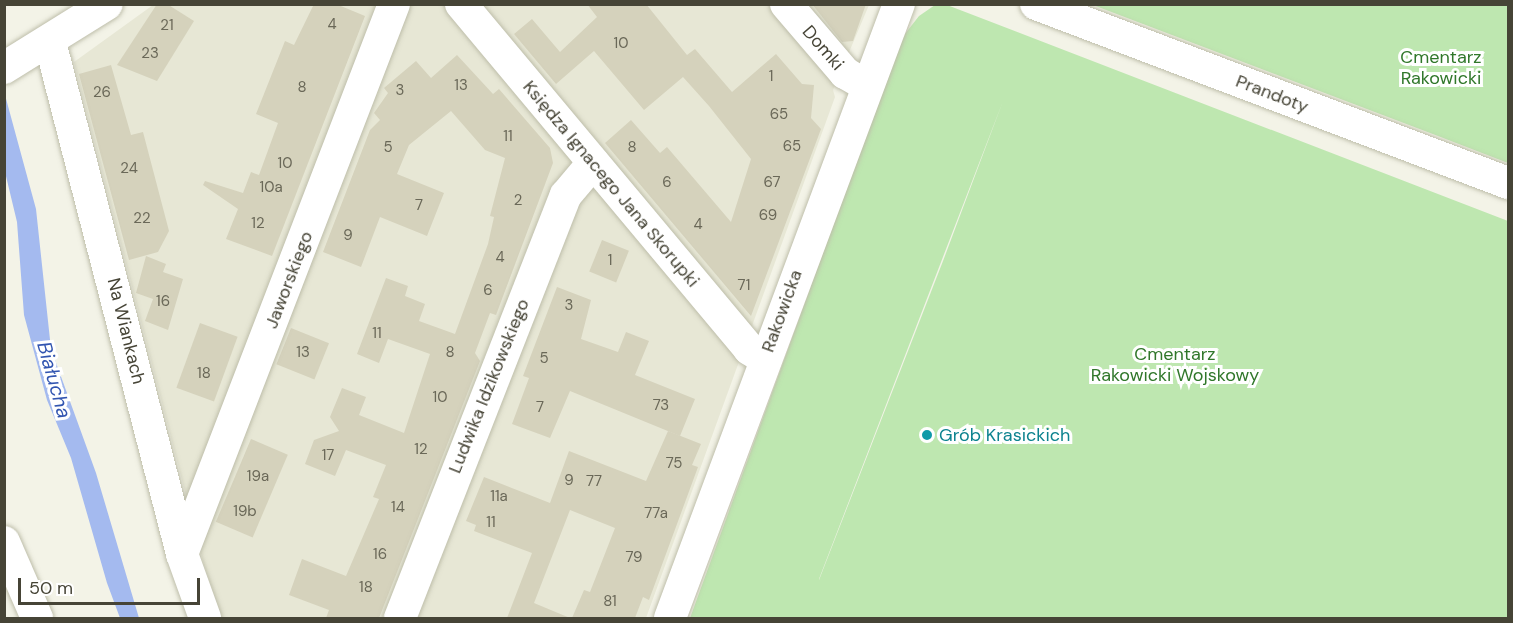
<!DOCTYPE html>
<meta charset="utf-8">
<style>
body{margin:0}
#map{position:relative;width:1513px;height:623px;overflow:hidden;background:#f3f3e7;font-family:"DM Sans",sans-serif}
div>[style]{position:absolute}
.residential>*{inset:0;background:#e7e7d5}
.green>*{inset:0;background:#bee7b0}
.water>*{inset:0;background:#a4baef}
.building>*{inset:0;background:#d5d2bc;transform-origin:0 0}
.roads{filter:drop-shadow(0 0 2px #bebeaa) drop-shadow(0 0 2px #bebeaa)}
.minor>*{height:32px;margin:-16px;padding:0 16px;transform-origin:16px;border-radius:16px;background:#fff}
.dots>*{width:16px;height:16px;translate:-50% -50%;box-sizing:border-box;border:3px solid #fff;border-radius:50%}
span{translate:-50% -50%;white-space:nowrap;text-align:center;line-height:1.15;-webkit-text-stroke:6px #fff;paint-order:stroke}
.number-label{font-size:15px;color:#6a6858}
.number-label span{-webkit-text-stroke-width:0}
.street-label{font-size:18px;color:#464436}
.park-label{font-size:18px;color:#30772a}
.culture-label{font-size:18px;color:#0d838f}
.left{translate:0 -50%;text-align:left}
.water-label{font-size:20px;color:#3154b0;font-style:italic}
.frame{position:absolute;inset:0;border:6px solid #464436;pointer-events:none}
.scale{position:absolute;left:18px;top:578px;width:182px;height:27px;box-sizing:border-box;border:3px solid #464436;border-top:0;padding-left:8px;font-size:18px;line-height:21px;white-space:nowrap;color:#464436;-webkit-text-stroke:4px #fff;paint-order:stroke}
</style>
<div id="map">
<div class="residential">
<i style="clip-path:polygon(153px 5px,869px 5px,833px 90px,835px 97px,646px 618px,222px 618px,204px 565px,74px 62px)"></i>
</div>
<div class="green">
<i style="clip-path:polygon(evenodd,935px 5px,947px 5px,1508px 221px,1508px 618px,690px 618px,901px 39px,919px 16px,935px 5px,1003px 101px,943px 261px,819px 580px,819px 579px,1003px 101px)"></i>
<i style="clip-path:polygon(1093px 5px,1508px 5px,1508px 163px,1438px 136px)"></i>
</div>
<div class="water">
<i style="clip-path:polygon(5px 95px,36px 209px,51px 349px,96px 473px,139px 618px,120px 618px,107px 583px,71px 458px,47px 400px,24px 315px,17px 222px,5px 172px)"></i>
</div>
<div class="building">
<i style="clip-path:polygon(157px 4px,167px 4px,194px 21px,157px 81px,117px 65px)"></i>
<i style="clip-path:polygon(314px 4px,336px 4px,365px 16px,272px 256px,226px 239px,238px 209px,203px 185px,205px 181px,243px 193px,251px 172px,259px 175px,278px 123px,256px 114px,285px 41px,294px 45px)"></i>
<i style="clip-path:polygon(587px 4px,646px 4px,687px 55px,695px 49px,732px 92px,776px 54px,802px 84px,814px 85px,811px 118px,821px 129px,751px 316px,605px 143px,631px 120px,660px 153px,667px 147px,731px 222px,751px 159px,709px 106px,683px 77px,644px 110px,594px 51px,556px 84px,514px 34px,532px 19px,560px 52px,597px 17px)"></i>
<i style="clip-path:polygon(812px 4px,866px 4px,853px 41px,842px 42px)"></i>
<i style="clip-path:polygon(457px 55px,493px 94px,499px 89px,550px 148px,553px 163px,496px 315px,490px 313px,475px 353px,480px 361px,379px 618px,326px 618px,329px 610px,289px 595px,302px 559px,346px 576px,379px 499px,373px 497px,386px 465px,346px 450px,335px 476px,305px 464px,314px 440px,339px 431px,330px 417px,342px 388px,366px 397px,359px 415px,404px 433px,430px 354px,388px 339px,379px 363px,357px 354px,386px 278px,408px 286px,405px 296px,425px 304px,419px 321px,455px 334px,488px 244px,494px 217px,490px 216px,505px 158px,485px 150px,451px 111px,409px 145px,397px 174px,444px 193px,427px 236px,380px 217px,361px 267px,323px 252px,370px 130px,380px 120px,374px 113px,388px 93px,384px 88px,416px 61px,431px 78px)"></i>
<i style="clip-path:polygon(111px 65px,131px 135px,143px 132px,169px 231px,158px 252px,129px 260px,79px 74px)"></i>
<i style="left:602px;top:240px;width:29px;height:34px;rotate:22deg"></i>
<i style="clip-path:polygon(146px 256px,166px 264px,163px 272px,183px 279px,168px 330px,145px 321px,153px 299px,136px 293px)"></i>
<i style="clip-path:polygon(557px 287px,591px 300px,581px 339px,618px 352px,626px 332px,649px 341px,635px 375px,695px 399px,680px 436px,570px 391px,550px 438px,512px 424px,529px 378px,523px 376px)"></i>
<i style="left:200px;top:323px;width:40px;height:69px;rotate:20deg"></i>
<i style="left:291px;top:328px;width:41px;height:39px;rotate:22deg"></i>
<i style="clip-path:polygon(668px 431px,701px 444px,692px 465px,698px 467px,649px 600px,643px 597px,635px 618px,572px 618px,584px 590px,590px 592px,615px 528px,570px 510px,534px 603px,570px 618px,507px 618px,532px 553px,474px 531px,476px 525px,466px 521px,484px 477px,550px 503px,569px 451px,646px 481px)"></i>
<i style="left:251px;top:439px;width:40px;height:90px;rotate:23deg"></i>
</div>
<div class="roads">
<div class="minor">
<i style="left:461px;top:4px;width:449px;rotate:50.1deg"></i>
<i style="left:749px;top:349px;width:17px;rotate:31deg"></i>
<i style="left:786px;top:4px;width:91px;rotate:49.5deg"></i>
<i style="left:845px;top:73px;width:24px;rotate:30deg"></i>
<i style="left:1036px;top:4px;width:505px;rotate:20.77deg"></i>
<i style="left:50px;top:42px;width:529px;rotate:75.54deg"></i>
<i style="left:182px;top:554px;width:68px;rotate:70.2deg"></i>
<i style="left:4px;top:68px;width:121px;rotate:-31.9deg"></i>
<i style="left:4px;top:542px;width:83px;rotate:66.5deg"></i>
<i style="left:182px;top:554px;width:589px;rotate:-68.92deg"></i>
<i style="left:400px;top:618px;width:454px;rotate:-68.6deg"></i>
<i style="left:566px;top:195px;width:42px;rotate:-49.8deg"></i>
<i style="left:670px;top:618px;width:655px;rotate:-69.55deg"></i>
</div>
</div>
<div class="dots">
<i style="left:927px;top:435px;background:#0f9aa8"></i>
</div>
<div class="number-label">
<span style="left:332px;top:25px">4</span>
<span style="left:167px;top:26px">21</span>
<span style="left:621px;top:44px">10</span>
<span style="left:150px;top:54px">23</span>
<span style="left:771px;top:77px">1</span>
<span style="left:461px;top:86px">13</span>
<span style="left:302px;top:88px">8</span>
<span style="left:400px;top:91px">3</span>
<span style="left:102px;top:93px">26</span>
<span style="left:779px;top:115px">65</span>
<span style="left:508px;top:137px">11</span>
<span style="left:792px;top:147px">65</span>
<span style="left:388px;top:148px">5</span>
<span style="left:632px;top:148px">8</span>
<span style="left:285px;top:164px">10</span>
<span style="left:129px;top:169px">24</span>
<span style="left:667px;top:183px">6</span>
<span style="left:772px;top:183px">67</span>
<span style="left:271px;top:188px">10a</span>
<span style="left:518px;top:201px">2</span>
<span style="left:419px;top:206px">7</span>
<span style="left:768px;top:216px">69</span>
<span style="left:142px;top:219px">22</span>
<span style="left:258px;top:224px">12</span>
<span style="left:698px;top:225px">4</span>
<span style="left:348px;top:236px">9</span>
<span style="left:500px;top:258px">4</span>
<span style="left:610px;top:261px">1</span>
<span style="left:744px;top:286px">71</span>
<span style="left:488px;top:291px">6</span>
<span style="left:163px;top:302px">16</span>
<span style="left:569px;top:306px">3</span>
<span style="left:377px;top:334px">11</span>
<span style="left:303px;top:353px">13</span>
<span style="left:450px;top:353px">8</span>
<span style="left:544px;top:359px">5</span>
<span style="left:204px;top:374px">18</span>
<span style="left:440px;top:398px">10</span>
<span style="left:661px;top:406px">73</span>
<span style="left:540px;top:408px">7</span>
<span style="left:421px;top:450px">12</span>
<span style="left:328px;top:456px">17</span>
<span style="left:674px;top:464px">75</span>
<span style="left:258px;top:477px">19a</span>
<span style="left:569px;top:481px">9</span>
<span style="left:594px;top:482px">77</span>
<span style="left:499px;top:497px">11a</span>
<span style="left:398px;top:508px">14</span>
<span style="left:245px;top:512px">19b</span>
<span style="left:656px;top:514px">77a</span>
<span style="left:491px;top:523px">11</span>
<span style="left:380px;top:555px">16</span>
<span style="left:634px;top:558px">79</span>
<span style="left:366px;top:588px">18</span>
<span style="left:610px;top:602px">81</span>
</div>
<div class="street-label">
<span style="left:823px;top:48px;rotate:49deg">Domki</span>
<span style="left:1272px;top:94px;rotate:21deg">Prandoty</span>
<span style="left:611px;top:184px;rotate:50deg">Księdza Ignacego Jana Skorupki</span>
<span style="left:289px;top:280px;rotate:-69deg">Jaworskiego</span>
<span style="left:782px;top:311px;rotate:-70deg">Rakowicka</span>
<span style="left:126px;top:331px;rotate:76deg">Na Wiankach</span>
<span style="left:489px;top:386px;rotate:-68deg">Ludwika Idzikowskiego</span>
</div>
<div class="park-label">
<span style="left:1441px;top:68px">Cmentarz<br>Rakowicki</span>
<span style="left:1175px;top:365px">Cmentarz<br>Rakowicki Wojskowy</span>
</div>
<div class="culture-label">
<span class="left" style="left:939px;top:435px">Grób Krasickich</span>
</div>
<div class="water-label">
<span style="left:54px;top:380px;rotate:74deg">Białucha</span>
</div>
<div class="frame"></div>
<div class="scale">50 m</div>
</div>
